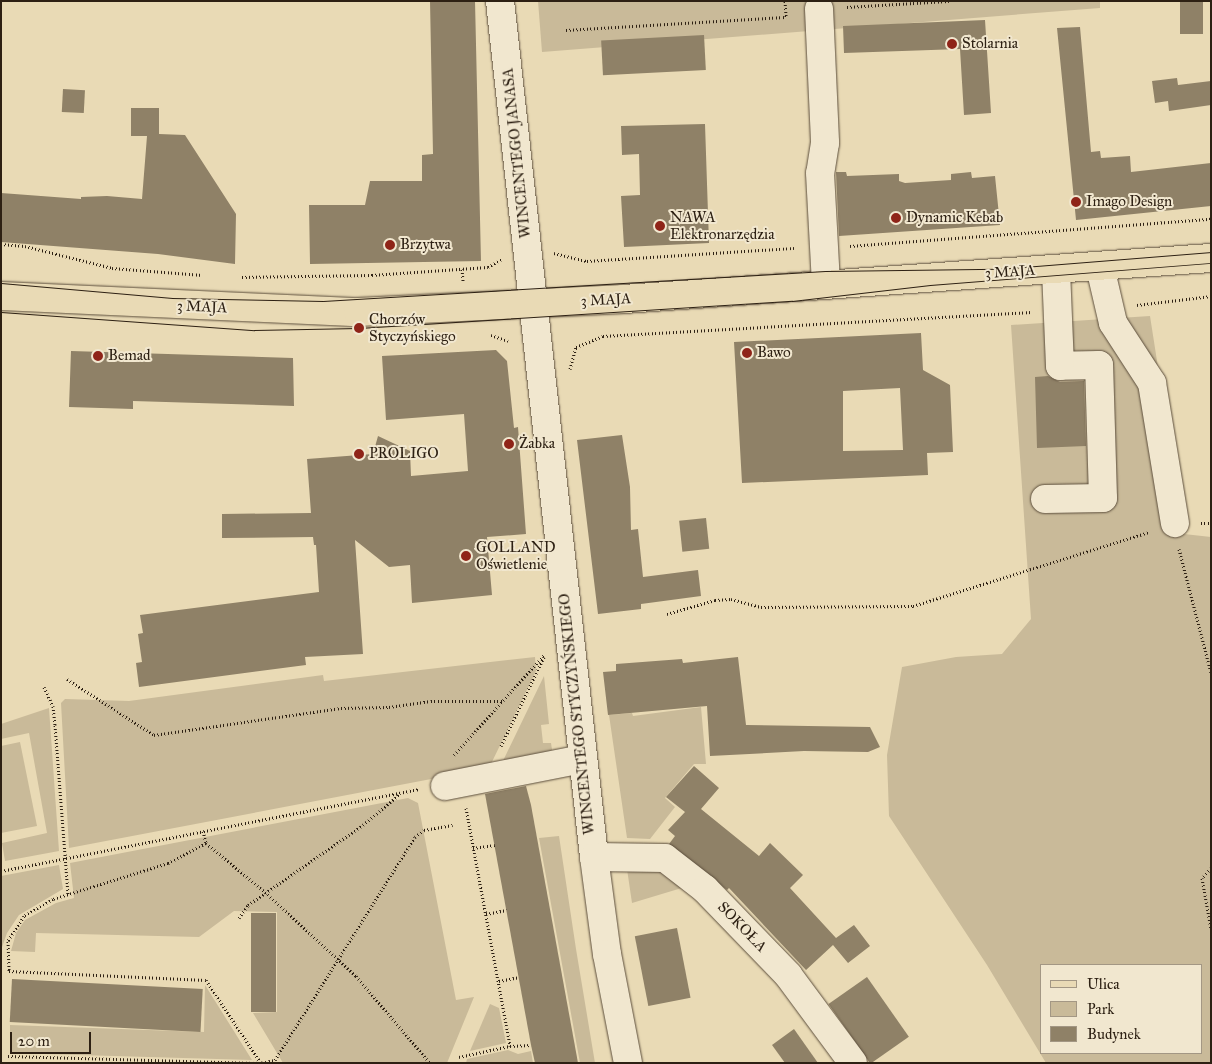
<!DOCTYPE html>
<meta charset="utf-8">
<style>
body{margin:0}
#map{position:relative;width:1212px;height:1064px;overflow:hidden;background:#e9dab5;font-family:"IM FELL Great Primer",serif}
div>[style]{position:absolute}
.green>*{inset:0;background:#c9ba99}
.building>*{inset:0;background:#8f8167;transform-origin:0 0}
.path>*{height:3px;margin-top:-1.5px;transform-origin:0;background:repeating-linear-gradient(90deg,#2d2013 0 1px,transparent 0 3.5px)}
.roads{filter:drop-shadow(0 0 1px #5c4e3c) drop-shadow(0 0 1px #5c4e3c)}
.minor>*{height:28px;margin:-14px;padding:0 14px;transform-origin:14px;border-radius:14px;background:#f1e7cf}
.major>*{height:28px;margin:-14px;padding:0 14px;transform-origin:14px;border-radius:14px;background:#e9dab5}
.tram>*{height:1px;margin:-0.5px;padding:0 0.5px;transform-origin:0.5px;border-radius:0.5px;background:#2d2013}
.dots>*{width:14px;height:14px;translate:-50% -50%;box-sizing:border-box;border:2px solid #f1e7cf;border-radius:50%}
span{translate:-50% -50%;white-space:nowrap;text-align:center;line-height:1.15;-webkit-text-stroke:4px #f1e7cf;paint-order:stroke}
.poi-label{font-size:15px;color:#2d2013}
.left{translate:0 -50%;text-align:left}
.street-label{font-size:15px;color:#2d2013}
.frame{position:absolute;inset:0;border:2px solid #2d2013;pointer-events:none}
.legend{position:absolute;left:1040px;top:964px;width:162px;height:90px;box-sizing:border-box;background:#f1e7cf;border:1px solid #a39784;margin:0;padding:6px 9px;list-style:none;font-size:15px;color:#2d2013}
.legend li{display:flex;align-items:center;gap:10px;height:25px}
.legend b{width:25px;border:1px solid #a39784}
.scale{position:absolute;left:10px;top:1032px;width:81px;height:22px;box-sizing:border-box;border:2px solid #2d2013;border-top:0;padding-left:6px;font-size:15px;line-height:18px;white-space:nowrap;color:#2d2013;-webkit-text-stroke:4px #f1e7cf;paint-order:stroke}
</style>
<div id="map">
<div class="green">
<i style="clip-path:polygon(538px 1px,1100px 1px,1100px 8px,542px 52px)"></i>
<i style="clip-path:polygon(evenodd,1150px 316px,1184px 534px,1211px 537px,1211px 1063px,1046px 1063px,987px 965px,889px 816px,887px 755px,902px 667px,956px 657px,1002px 654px,1031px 619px,1011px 325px,1150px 316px,1041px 965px,1201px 965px,1201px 1053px,1041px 1053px,1041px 965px)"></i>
<i style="clip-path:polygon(535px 657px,536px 671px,489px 768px,69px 848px,61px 703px,65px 699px,129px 701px,323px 675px,324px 681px)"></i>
<i style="clip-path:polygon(544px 676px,549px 724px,541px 725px,543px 743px,551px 743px,553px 756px,501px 765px)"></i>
<i style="clip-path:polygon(701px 707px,706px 764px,694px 764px,665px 798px,675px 807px,650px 839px,627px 838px,609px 715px,632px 713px,633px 716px)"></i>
<i style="clip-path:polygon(49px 708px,59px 851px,5px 861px,2px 843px,47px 833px,29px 733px,1px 739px,1px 724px)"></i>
<i style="clip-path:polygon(20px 742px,37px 826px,1px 833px,1px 746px)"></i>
<i style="clip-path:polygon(408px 798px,418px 803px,456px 1000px,474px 997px,447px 1063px,283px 1063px,253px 1013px,277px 1012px,277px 912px,234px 911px,199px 937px,36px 933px,35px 952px,11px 951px,16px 933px,25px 920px,56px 903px,74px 898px,70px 863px)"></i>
<i style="clip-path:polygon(559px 836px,576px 949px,595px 1063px,580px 1063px,539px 838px)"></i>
<i style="clip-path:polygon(59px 865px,63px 889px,19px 915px,7px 933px,1px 950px,1px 876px)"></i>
<i style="clip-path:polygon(627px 869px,656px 870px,671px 875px,685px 887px,632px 903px)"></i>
<i style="clip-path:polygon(205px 985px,252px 1060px,10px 1053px,10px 1025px,204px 1032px)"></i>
<i style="clip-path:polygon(490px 1004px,499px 1008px,506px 1043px,470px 1051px)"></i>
<i style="clip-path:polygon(508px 1050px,518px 1054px,531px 1051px,533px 1063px,466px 1063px,467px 1059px)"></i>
</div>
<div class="building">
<i style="clip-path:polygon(430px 1px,475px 1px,481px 261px,310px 264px,309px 205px,365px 205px,370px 181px,422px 181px,422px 155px,433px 154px)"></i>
<i style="left:1180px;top:1px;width:23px;height:33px"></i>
<i style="clip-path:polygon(985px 20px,991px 113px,964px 115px,960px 49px,844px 53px,843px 26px)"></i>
<i style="clip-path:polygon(1080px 27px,1091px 152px,1100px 151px,1101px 158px,1130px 156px,1131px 172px,1211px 163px,1211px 206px,1076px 220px,1057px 28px)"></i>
<i style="left:704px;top:35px;width:35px;height:103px;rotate:87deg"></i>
<i style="clip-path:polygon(1177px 78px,1178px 85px,1211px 81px,1211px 105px,1169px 111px,1168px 101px,1155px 103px,1152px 81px)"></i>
<i style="left:63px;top:89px;width:22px;height:23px;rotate:3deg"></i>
<i style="clip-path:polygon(131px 108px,159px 108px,159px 134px,185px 135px,236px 214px,235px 264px,158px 254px,1px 242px,1px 193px,81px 199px,81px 197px,107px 196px,142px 199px,147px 136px,131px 136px)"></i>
<i style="clip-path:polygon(705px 124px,709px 243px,624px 247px,621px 196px,640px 195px,639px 154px,622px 155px,621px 126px)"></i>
<i style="clip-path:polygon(836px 172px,846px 172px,847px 176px,899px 174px,899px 181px,905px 183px,951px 180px,951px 174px,971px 172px,972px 178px,995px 176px,1000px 225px,839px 236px)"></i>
<i style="clip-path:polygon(evenodd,921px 333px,923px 370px,950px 385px,953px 452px,927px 453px,928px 475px,742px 483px,734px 342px,921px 333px,900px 388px,903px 450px,843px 451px,843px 391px,900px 388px)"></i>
<i style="clip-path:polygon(496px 350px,507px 361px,514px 428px,518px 427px,526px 534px,487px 537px,492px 595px,412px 603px,410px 565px,389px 567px,355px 540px,363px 654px,305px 657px,306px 665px,139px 687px,136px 663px,142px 662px,138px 634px,143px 633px,140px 615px,319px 592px,316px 545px,314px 545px,313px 537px,222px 538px,222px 514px,311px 513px,307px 459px,373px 454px,378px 436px,410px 451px,411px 476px,468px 471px,464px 414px,386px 420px,382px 356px)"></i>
<i style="clip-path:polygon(71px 351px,293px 358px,294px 406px,133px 401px,133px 409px,69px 407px)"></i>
<i style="clip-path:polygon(1048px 376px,1060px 382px,1084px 381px,1086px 446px,1037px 448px,1035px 377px)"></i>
<i style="clip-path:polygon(622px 435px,630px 487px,631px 530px,638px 529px,643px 577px,698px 570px,701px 596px,641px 604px,641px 609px,598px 614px,577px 440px)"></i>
<i style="left:706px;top:518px;width:31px;height:27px;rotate:84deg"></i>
<i style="clip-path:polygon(738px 657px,746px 725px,870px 727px,880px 747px,868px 752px,804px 751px,710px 756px,707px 706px,608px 715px,603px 672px,616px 671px,616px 664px,682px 659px,683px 663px)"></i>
<i style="clip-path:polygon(694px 766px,719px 788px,701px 809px,759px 856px,770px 843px,803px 875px,790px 888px,836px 938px,854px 925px,870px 946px,848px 963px,833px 945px,806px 970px,729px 888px,727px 890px,669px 844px,675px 836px,668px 830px,685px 812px,666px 797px)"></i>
<i style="clip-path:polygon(526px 786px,531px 805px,578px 1063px,535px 1063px,531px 1045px,485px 794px)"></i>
<i style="left:251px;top:913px;width:25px;height:99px"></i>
<i style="left:677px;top:928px;width:71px;height:43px;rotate:79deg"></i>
<i style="left:867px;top:977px;width:73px;height:47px;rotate:55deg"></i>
<i style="left:12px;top:979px;width:191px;height:43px;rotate:3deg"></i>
<i style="clip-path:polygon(794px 1029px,818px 1063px,785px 1063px,772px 1045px)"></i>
</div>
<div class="path">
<i style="left:785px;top:1px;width:16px;rotate:86deg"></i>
<i style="left:847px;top:7px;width:102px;rotate:-3.4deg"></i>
<i style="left:566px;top:30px;width:220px;rotate:-3.4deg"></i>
<i style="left:1px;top:244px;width:24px;rotate:5deg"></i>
<i style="left:25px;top:246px;width:90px;rotate:14.2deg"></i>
<i style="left:112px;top:268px;width:91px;rotate:4.4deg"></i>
<i style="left:850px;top:246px;width:362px;rotate:-4.3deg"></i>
<i style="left:554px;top:253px;width:34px;rotate:14deg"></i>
<i style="left:587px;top:261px;width:209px;rotate:-3.6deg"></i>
<i style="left:462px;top:269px;width:12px;rotate:85deg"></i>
<i style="left:242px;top:277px;width:130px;rotate:-0.9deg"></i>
<i style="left:372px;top:275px;width:116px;rotate:-3.9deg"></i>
<i style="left:488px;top:267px;width:16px;rotate:-30deg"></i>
<i style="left:1137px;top:305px;width:75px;rotate:-6.9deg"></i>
<i style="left:491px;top:335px;width:18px;rotate:19deg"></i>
<i style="left:570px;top:369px;width:23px;rotate:-75deg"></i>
<i style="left:576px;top:347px;width:29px;rotate:-22deg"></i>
<i style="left:603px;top:336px;width:429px;rotate:-3.2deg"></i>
<i style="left:1201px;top:523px;width:10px"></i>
<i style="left:1179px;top:549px;width:128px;rotate:75.5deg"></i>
<i style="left:667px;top:614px;width:50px;rotate:-16.3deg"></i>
<i style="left:715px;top:600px;width:16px;rotate:-4deg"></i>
<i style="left:731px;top:599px;width:31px;rotate:15deg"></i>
<i style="left:761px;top:607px;width:152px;rotate:-0.4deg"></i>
<i style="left:913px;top:606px;width:247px;rotate:-17.4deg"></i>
<i style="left:67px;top:679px;width:103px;rotate:32.8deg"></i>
<i style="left:154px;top:735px;width:189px;rotate:-8.2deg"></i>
<i style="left:341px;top:708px;width:48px;rotate:-1.2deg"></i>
<i style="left:389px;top:707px;width:42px;rotate:-8.1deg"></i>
<i style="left:431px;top:701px;width:72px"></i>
<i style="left:44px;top:687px;width:21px;rotate:65deg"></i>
<i style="left:53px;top:706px;width:19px;rotate:84deg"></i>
<i style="left:55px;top:725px;width:169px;rotate:85.6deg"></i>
<i style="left:501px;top:746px;width:99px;rotate:-64.2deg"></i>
<i style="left:454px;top:755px;width:135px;rotate:-48deg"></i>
<i style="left:466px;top:808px;width:242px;rotate:79.5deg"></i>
<i style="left:203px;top:831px;width:12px;rotate:76deg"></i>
<i style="left:206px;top:843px;width:43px;rotate:152.2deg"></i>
<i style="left:168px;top:863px;width:121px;rotate:162.6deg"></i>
<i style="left:53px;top:899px;width:34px;rotate:150deg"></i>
<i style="left:24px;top:916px;width:30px;rotate:123deg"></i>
<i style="left:8px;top:941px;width:30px;rotate:88deg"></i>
<i style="left:9px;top:971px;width:197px;rotate:2.6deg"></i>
<i style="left:206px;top:980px;width:100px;rotate:56.5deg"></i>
<i style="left:206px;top:843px;width:77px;rotate:39.7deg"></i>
<i style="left:265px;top:892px;width:124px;rotate:42.7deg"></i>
<i style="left:356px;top:976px;width:114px;rotate:49.6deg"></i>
<i style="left:473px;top:848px;width:22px;rotate:-8deg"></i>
<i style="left:1211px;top:868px;width:13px;rotate:132deg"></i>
<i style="left:1202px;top:878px;width:52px;rotate:80deg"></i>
<i style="left:1px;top:871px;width:425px;rotate:-11.1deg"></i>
<i style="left:486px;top:914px;width:21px;rotate:-11deg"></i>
<i style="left:239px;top:918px;width:16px;rotate:-55deg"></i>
<i style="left:248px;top:905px;width:140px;rotate:-34.8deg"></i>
<i style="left:363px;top:825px;width:48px;rotate:-40deg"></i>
<i style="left:499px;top:981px;width:20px;rotate:-11deg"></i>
<i style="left:8px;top:1056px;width:252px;rotate:1.6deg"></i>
<i style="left:459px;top:1057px;width:52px;rotate:-12.2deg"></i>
<i style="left:510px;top:1046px;width:21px;rotate:-3deg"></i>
<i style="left:262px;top:1063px;width:13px;rotate:-13deg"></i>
<i style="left:275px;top:1060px;width:263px;rotate:-57.9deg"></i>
<i style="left:415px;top:837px;width:11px;rotate:-38deg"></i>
<i style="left:424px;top:830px;width:29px;rotate:-10deg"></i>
</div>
<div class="roads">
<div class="minor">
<i style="left:500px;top:1px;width:861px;rotate:83.73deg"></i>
<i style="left:594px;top:857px;width:98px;rotate:82.4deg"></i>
<i style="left:607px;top:954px;width:111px;rotate:79.1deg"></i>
<i style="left:819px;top:9px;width:134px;rotate:87.4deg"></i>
<i style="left:825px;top:143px;width:30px;rotate:99deg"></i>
<i style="left:820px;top:173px;width:112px;rotate:86.9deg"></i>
<i style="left:1100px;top:267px;width:57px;rotate:76.9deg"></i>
<i style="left:1113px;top:323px;width:72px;rotate:57deg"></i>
<i style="left:1152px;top:383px;width:142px;rotate:80.7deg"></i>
<i style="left:1045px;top:499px;width:58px;rotate:-1deg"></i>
<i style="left:1103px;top:498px;width:133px;rotate:-91.7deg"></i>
<i style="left:1099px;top:365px;width:39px;rotate:179deg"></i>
<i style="left:1060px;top:366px;width:96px;rotate:-92.4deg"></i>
<i style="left:445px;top:786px;width:140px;rotate:-11.1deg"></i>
<i style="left:594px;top:857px;width:71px;rotate:0.8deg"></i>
<i style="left:665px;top:858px;width:51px;rotate:37.8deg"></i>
<i style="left:705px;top:889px;width:120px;rotate:46deg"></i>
<i style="left:788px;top:975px;width:109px;rotate:53.5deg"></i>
</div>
<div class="major">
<i style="left:1px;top:296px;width:357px;rotate:2.6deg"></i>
<i style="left:358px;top:312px;width:266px;rotate:-2.8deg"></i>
<i style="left:624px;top:299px;width:588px;rotate:-4deg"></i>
</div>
</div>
<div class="tram">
<i style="left:1px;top:283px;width:172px;rotate:5deg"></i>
<i style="left:172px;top:298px;width:151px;rotate:1.1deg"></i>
<i style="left:323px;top:301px;width:503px;rotate:-3.42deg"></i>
<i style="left:825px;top:271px;width:174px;rotate:-0.7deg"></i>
<i style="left:999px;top:269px;width:213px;rotate:-4.6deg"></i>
<i style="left:1px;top:312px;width:254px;rotate:4.1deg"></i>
<i style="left:254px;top:330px;width:105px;rotate:-1.1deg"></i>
<i style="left:359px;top:328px;width:434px;rotate:-3.6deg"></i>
<i style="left:792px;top:301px;width:139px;rotate:-6.6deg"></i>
<i style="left:930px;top:285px;width:282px;rotate:-4.5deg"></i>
</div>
<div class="dots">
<i style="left:952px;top:44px;background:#8f2418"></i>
<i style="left:1076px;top:202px;background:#8f2418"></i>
<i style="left:896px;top:218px;background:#8f2418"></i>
<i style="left:660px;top:226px;background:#8f2418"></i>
<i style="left:390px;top:245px;background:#8f2418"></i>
<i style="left:359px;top:328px;background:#8f2418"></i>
<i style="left:747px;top:353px;background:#8f2418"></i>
<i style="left:98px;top:356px;background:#8f2418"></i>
<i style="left:509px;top:444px;background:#8f2418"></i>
<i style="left:359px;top:454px;background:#8f2418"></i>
<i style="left:466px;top:556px;background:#8f2418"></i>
</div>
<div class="poi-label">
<span class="left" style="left:962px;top:44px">Stolarnia</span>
<span class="left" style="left:1086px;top:202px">Imago Design</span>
<span class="left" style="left:670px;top:226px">NAWA<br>Elektronarzędzia</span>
<span class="left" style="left:906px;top:218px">Dynamic Kebab</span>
<span class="left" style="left:400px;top:245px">Brzytwa</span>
<span class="left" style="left:369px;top:328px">Chorzów<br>Styczyńskiego</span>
<span class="left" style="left:757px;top:353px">Bawo</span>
<span class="left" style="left:108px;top:356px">Bemad</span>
<span class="left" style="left:519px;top:444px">Żabka</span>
<span class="left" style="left:369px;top:454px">PROLIGO</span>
<span class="left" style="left:476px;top:556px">GOLLAND<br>Oświetlenie</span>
</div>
<div class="street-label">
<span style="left:517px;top:153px;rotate:-96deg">WINCENTEGO JANASA</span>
<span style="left:1010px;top:272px;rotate:-4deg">3 MAJA</span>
<span style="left:606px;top:300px;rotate:-3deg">3 MAJA</span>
<span style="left:202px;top:307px;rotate:2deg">3 MAJA</span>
<span style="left:577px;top:714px;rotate:-96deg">WINCENTEGO STYCZYŃSKIEGO</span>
<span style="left:742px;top:927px;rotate:46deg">SOKOŁA</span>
</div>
<div class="frame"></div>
<ul class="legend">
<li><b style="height:6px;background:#e9dab5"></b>Ulica</li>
<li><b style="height:14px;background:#c9ba99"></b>Park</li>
<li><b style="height:14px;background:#8f8167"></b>Budynek</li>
</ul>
<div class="scale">20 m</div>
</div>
